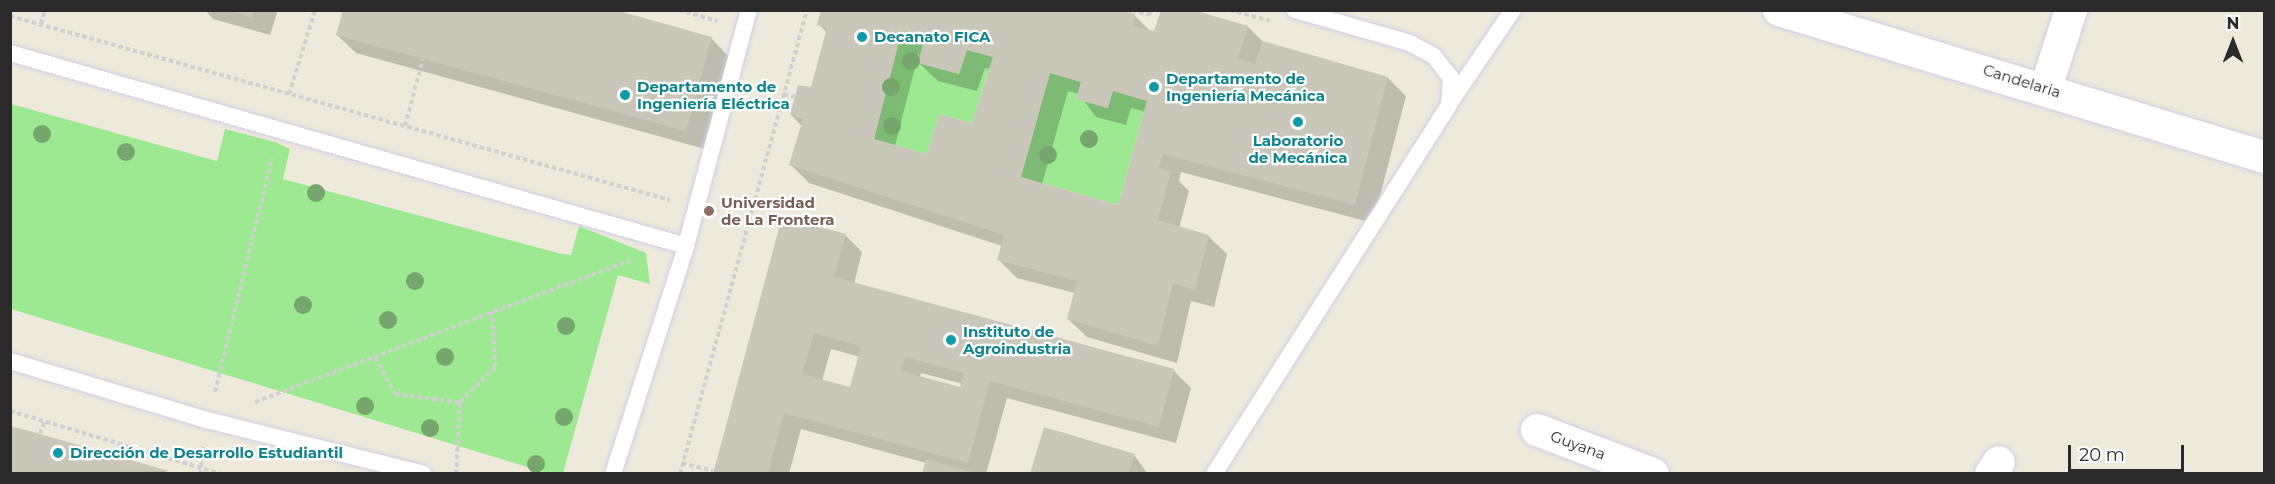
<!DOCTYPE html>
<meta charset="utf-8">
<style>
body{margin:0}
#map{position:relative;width:2275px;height:484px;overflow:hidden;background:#eeeadb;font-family:Montserrat,sans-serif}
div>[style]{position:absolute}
.green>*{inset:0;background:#9de992}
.shadow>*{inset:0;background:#0003}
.building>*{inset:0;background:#c9c6ba}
.path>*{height:4px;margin-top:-2px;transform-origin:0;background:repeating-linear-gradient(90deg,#d0d0d0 0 4.5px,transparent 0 7.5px)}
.roads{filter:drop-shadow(0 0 2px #d0d0e5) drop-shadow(0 0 2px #d0d0e5)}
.lane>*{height:16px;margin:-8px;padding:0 8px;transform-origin:8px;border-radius:8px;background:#fff}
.street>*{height:32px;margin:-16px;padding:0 16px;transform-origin:16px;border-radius:16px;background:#fff}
.trees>*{width:18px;height:18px;margin:-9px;border-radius:50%;background:#76a66e}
.dots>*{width:16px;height:16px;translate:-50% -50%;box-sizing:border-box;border:3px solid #fff;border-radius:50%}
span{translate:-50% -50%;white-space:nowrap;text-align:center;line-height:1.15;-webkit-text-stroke:4.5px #fff;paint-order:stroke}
.culture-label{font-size:15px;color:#0d838f;font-weight:700}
.left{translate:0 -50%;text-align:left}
.street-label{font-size:15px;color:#2a2a2a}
.education-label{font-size:15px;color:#785e54;font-weight:700}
.frame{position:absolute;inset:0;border:12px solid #2a2a2a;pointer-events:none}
.north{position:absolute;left:2203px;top:12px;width:60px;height:60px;-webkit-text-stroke:4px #fff;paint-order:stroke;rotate:0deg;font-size:16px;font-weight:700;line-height:24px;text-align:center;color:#2a2a2a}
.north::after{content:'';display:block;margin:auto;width:21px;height:27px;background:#2a2a2a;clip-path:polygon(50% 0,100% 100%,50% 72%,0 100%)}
.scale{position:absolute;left:2068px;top:445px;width:116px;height:27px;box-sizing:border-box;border:3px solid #2a2a2a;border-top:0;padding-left:8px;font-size:18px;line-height:21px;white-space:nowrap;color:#2a2a2a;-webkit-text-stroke:4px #fff;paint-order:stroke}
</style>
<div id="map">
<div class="green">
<i style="clip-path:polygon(901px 34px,924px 40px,918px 63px,959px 74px,967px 50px,993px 57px,972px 123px,939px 114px,927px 154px,874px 139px)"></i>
<i style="clip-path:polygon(1050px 73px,1081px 82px,1076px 99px,1107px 108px,1113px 91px,1147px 101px,1118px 205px,1021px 177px)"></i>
<i style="clip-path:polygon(11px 104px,217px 161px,225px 129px,275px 142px,290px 149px,283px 179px,562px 254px,571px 255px,579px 226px,646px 253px,650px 284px,618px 275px,563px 473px,547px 473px,11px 309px)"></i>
</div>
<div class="shadow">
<i style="clip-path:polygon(205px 10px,278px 10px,270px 35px,213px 19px)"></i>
<i style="clip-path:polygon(evenodd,1134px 15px,1151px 32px,1248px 27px,1264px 43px,1388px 78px,1406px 96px,1373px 223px,1181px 172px,1179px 181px,1189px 191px,1179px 228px,1208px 236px,1227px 254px,1214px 307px,1191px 301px,1177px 363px,1087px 337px,1068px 319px,1075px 293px,1017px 278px,998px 259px,1002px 246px,809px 183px,791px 165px,802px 126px,791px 115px,812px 89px,827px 33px,819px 24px,1134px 15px,919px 52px,919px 63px,938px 81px,977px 91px,985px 68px,990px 69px,973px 125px,928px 156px,895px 146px,919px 52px,1134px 15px,1068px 91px,1079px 94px,1096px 117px,1126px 125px,1131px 108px,1146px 112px,1119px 207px,1042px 184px,1068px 91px)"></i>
<i style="clip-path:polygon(337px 35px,711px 38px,729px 57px,705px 149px,356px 53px)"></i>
<i style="clip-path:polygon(evenodd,845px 235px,862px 252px,854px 284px,1174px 371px,1191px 388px,1176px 443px,1007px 398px,986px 474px,924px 474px,926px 463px,801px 429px,789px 474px,714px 474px,845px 235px,831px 349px,860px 357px,851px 389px,822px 381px,831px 349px,845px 235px,921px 373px,963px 384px,961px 388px,920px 378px,921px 373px)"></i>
<i style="clip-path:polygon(10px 427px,168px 472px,169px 474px,10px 474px)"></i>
<i style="clip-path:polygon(1134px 455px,1148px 474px,1031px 474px)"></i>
</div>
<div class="building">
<i style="clip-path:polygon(229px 10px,254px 10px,252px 18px)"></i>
<i style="clip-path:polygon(343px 10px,615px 10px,712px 37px,686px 131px,336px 35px)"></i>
<i style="clip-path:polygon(evenodd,821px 10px,1121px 10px,1135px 14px,1133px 26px,1154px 31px,1161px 10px,1193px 10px,1248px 26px,1238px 59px,1255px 64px,1263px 41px,1388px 77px,1355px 205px,1163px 154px,1159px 168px,1171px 171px,1158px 220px,1209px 235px,1195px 290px,1173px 283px,1158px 346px,1067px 319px,1077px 281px,997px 260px,1004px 235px,789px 165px,803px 119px,790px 115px,798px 85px,811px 87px,827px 28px,817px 25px,821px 10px,901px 34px,924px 40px,918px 63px,959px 74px,967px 50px,993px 57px,972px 123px,939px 114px,927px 154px,874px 139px,901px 34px,821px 10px,1050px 73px,1081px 82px,1076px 99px,1108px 108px,1113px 91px,1147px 101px,1118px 205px,1021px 177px,1050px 73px)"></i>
<i style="clip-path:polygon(evenodd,782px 217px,846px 234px,834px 277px,1174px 369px,1159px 427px,990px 381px,968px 463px,784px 413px,768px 474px,713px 474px,782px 217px,814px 333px,861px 346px,850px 387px,802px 374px,814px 333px,782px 217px,905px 357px,964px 373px,960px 387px,901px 371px,905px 357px)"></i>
<i style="clip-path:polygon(10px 426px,40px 434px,169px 471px,10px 474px)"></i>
<i style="clip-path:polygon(1044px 427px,1135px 454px,1128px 474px,1030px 474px)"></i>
<i style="clip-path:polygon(926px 459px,975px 473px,975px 474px,922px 474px)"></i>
</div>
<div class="path">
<i style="left:679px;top:10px;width:40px;rotate:16deg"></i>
<i style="left:1132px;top:10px;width:18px;rotate:16deg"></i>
<i style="left:1149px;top:15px;width:5px;rotate:-68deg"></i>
<i style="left:1230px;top:10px;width:41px;rotate:15.4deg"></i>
<i style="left:10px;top:16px;width:685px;rotate:15.58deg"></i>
<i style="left:41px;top:24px;width:15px;rotate:-74deg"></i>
<i style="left:289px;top:94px;width:88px;rotate:-72.8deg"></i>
<i style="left:784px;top:94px;width:11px;rotate:15deg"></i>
<i style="left:405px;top:126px;width:69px;rotate:-75deg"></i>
<i style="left:375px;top:358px;width:41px;rotate:60.9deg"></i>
<i style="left:395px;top:394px;width:65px;rotate:7deg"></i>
<i style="left:460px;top:402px;width:49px;rotate:-45deg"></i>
<i style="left:495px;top:367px;width:56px;rotate:-93.1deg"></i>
<i style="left:215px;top:392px;width:241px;rotate:-76.3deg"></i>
<i style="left:255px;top:402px;width:401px;rotate:-20.7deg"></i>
<i style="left:10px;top:411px;width:221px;rotate:16.6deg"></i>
<i style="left:40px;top:434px;width:14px;rotate:-69deg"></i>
<i style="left:682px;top:463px;width:32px;rotate:14deg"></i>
<i style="left:200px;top:474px;width:28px;rotate:-82deg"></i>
<i style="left:456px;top:474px;width:72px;rotate:-86.8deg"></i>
<i style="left:680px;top:474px;width:481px;rotate:-74.7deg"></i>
</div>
<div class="roads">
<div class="lane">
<i style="left:10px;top:53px;width:703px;rotate:15.93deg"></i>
<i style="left:1449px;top:104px;width:114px;rotate:-55.8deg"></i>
<i style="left:10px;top:361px;width:206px;rotate:16.7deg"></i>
<i style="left:207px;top:420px;width:223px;rotate:14deg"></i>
<i style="left:613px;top:474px;width:239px;rotate:-72.2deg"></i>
<i style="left:686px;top:246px;width:244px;rotate:-75.1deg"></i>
<i style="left:1214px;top:474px;width:437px;rotate:-57.5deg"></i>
<i style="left:1449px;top:105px;width:27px;rotate:-86deg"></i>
<i style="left:1451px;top:78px;width:28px;rotate:-128deg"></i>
<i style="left:1434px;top:56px;width:27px;rotate:-152deg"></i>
<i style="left:1410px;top:43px;width:120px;rotate:-164deg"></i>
</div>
<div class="street">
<i style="left:1779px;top:10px;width:507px;rotate:16.86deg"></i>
<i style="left:2046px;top:88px;width:82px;rotate:-72.2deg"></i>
<i style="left:1537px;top:430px;width:124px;rotate:20.8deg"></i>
<i style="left:1991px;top:474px;width:14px;rotate:-56deg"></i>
</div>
</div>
<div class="trees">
<i style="left:911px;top:61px"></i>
<i style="left:891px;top:87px"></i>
<i style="left:892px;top:126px"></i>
<i style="left:42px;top:134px"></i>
<i style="left:1089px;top:139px"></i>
<i style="left:126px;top:152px"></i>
<i style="left:1048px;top:155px"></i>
<i style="left:316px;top:193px"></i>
<i style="left:415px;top:281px"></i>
<i style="left:303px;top:305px"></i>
<i style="left:388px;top:320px"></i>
<i style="left:566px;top:326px"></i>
<i style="left:445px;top:357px"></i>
<i style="left:365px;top:406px"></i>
<i style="left:564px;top:417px"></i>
<i style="left:430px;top:428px"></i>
<i style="left:536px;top:464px"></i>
</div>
<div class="dots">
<i style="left:862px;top:37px;background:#0f9aa8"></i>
<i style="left:1154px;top:87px;background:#0f9aa8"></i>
<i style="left:625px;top:95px;background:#0f9aa8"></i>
<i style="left:1298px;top:122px;background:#0f9aa8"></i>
<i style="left:709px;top:211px;background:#8d6e63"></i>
<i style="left:951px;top:340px;background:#0f9aa8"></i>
<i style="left:58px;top:453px;background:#0f9aa8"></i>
</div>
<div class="culture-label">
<span class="left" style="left:874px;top:37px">Decanato FICA</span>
<span class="left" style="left:1166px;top:87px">Departamento de<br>Ingeniería Mecánica</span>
<span class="left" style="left:637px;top:95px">Departamento de<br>Ingeniería Eléctrica</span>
<span style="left:1298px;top:149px">Laboratorio<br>de Mecánica</span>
<span class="left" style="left:963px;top:340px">Instituto de<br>Agroindustria</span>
<span class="left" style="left:70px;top:453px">Dirección de Desarrollo Estudiantil</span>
</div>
<div class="street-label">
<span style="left:2022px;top:81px;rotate:17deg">Candelaria</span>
<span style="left:1578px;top:445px;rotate:20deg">Guyana</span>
</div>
<div class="education-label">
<span class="left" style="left:721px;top:211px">Universidad<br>de La Frontera</span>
</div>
<div class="frame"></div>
<div class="north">N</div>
<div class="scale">20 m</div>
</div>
